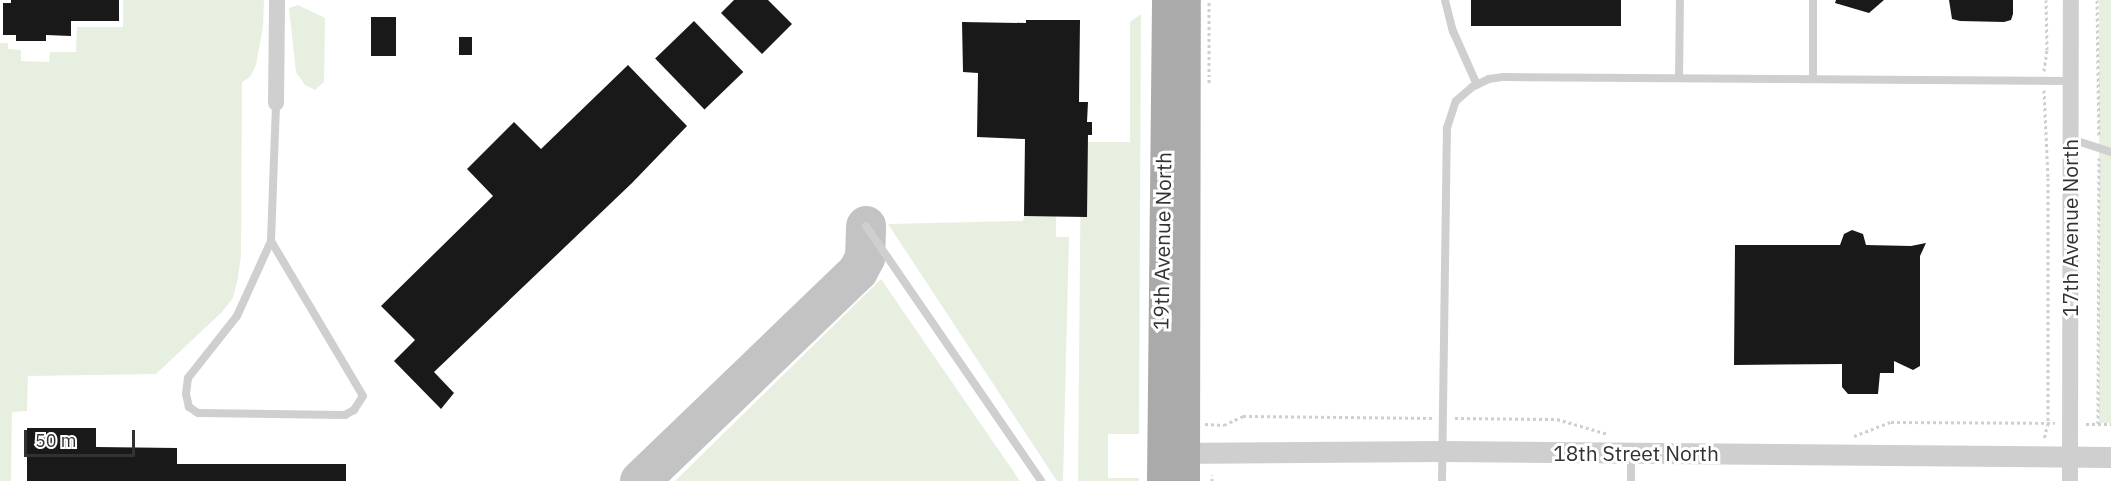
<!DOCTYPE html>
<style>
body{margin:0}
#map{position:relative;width:2111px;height:481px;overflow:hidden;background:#fff;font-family:"IBM Plex Sans",sans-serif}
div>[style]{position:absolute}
.green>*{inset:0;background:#e7f0e0;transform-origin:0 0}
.taxiway>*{height:40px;margin:-20px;padding:0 20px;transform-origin:20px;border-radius:20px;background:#c3c3c3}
.building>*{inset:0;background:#191919;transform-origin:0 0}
.path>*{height:3px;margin-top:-1.5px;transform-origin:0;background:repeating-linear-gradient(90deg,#cfcfcf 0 3px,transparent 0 6px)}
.service>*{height:8px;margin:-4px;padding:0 4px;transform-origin:4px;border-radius:4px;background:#cfcfcf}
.minor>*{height:16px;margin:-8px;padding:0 8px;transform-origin:8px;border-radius:8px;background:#cfcfcf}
.tertiary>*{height:21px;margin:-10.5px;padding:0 10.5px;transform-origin:10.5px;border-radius:10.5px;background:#cfcfcf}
.primary>*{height:27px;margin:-13.5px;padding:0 13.5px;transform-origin:13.5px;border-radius:13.5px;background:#aaa}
span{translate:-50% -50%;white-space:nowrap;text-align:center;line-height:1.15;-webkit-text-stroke:6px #fff;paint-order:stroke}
.street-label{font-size:21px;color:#323232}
.scale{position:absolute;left:24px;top:430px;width:111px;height:27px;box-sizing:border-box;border:3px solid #323232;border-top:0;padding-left:8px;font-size:18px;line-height:21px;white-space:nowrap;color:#323232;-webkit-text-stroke:4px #fff;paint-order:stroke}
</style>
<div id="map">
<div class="green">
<i style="clip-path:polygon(123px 0,264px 0,263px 26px,256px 65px,250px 77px,242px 82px,241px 255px,238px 278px,233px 298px,222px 312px,156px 374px,28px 376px,27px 411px,12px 412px,11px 481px,0 481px,0 43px,8px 43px,8px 49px,21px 50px,21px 61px,49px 62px,50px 52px,76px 52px,77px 27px,123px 27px)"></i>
<i style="left:2099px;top:0;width:12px;height:423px"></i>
<i style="clip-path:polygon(298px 5px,325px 18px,324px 82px,315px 90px,305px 85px,296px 72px,289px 8px)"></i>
<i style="clip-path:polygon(1141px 14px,1139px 434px,1108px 434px,1108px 478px,1139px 478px,1139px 481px,1078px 481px,1081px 142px,1130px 142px,1130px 22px)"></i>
<i style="clip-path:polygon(1024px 216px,1056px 216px,1056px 237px,1069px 237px,1063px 481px,1057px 481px,888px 224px,1023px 221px)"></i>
<i style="clip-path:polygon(881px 279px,1020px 481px,675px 481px)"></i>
</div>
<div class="taxiway">
<i style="left:640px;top:481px;width:303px;rotate:-43.9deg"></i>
<i style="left:858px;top:271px;width:15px;rotate:-62deg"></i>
<i style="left:865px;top:258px;width:32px;rotate:-88deg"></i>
</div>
<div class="building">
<i style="clip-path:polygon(11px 0,119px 0,119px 21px,71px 21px,71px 36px,46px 35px,46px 41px,16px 41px,16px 35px,3px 35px,3px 3px,11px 3px)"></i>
<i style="clip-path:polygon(734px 0,768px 0,792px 24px,762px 54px,721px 13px)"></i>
<i style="left:1471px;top:0;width:150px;height:26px"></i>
<i style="clip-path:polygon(1836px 0,1884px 0,1869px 13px,1835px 3px)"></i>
<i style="clip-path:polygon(1949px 0,2013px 0,2013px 14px,2011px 20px,2004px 22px,1960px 21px,1952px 19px)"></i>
<i style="left:371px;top:17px;width:25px;height:39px"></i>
<i style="clip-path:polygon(1026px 20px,1080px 20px,1079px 102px,1088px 102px,1087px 122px,1092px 122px,1092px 135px,1088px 135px,1087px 217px,1024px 216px,1025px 139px,977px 137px,978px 73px,963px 72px,962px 22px,1026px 23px)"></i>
<i style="left:694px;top:21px;width:71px;height:54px;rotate:46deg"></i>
<i style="left:459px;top:37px;width:13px;height:18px"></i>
<i style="clip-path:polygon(628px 65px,687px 126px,632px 183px,434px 372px,454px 393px,441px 409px,394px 361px,415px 340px,381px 306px,493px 196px,467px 169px,514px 122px,541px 149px)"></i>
<i style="clip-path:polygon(1852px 230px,1863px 234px,1866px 245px,1911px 246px,1926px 243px,1920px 256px,1920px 366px,1913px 370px,1894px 361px,1894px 373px,1880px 373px,1878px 394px,1848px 394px,1842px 387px,1842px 364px,1734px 365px,1735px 245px,1840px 245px,1844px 234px)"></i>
<i style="clip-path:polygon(27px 428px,96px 428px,96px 447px,177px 448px,177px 464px,346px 464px,346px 481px,27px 481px)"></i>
</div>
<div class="path">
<i style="left:2097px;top:0;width:136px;rotate:89.2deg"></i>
<i style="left:2044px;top:71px;width:21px;rotate:-82deg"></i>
<i style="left:2047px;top:50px;width:50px;rotate:-91.1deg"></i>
<i style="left:1209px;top:83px;width:83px;rotate:-90deg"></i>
<i style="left:2044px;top:90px;width:88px;rotate:87.4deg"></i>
<i style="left:2048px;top:178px;width:245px;rotate:90deg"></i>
<i style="left:2048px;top:423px;width:16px;rotate:104deg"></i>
<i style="left:1455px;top:418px;width:102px;rotate:0.6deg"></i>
<i style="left:1557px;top:419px;width:53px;rotate:16.4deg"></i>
<i style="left:1205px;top:424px;width:19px;rotate:3deg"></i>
<i style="left:1224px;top:425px;width:21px;rotate:-25deg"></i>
<i style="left:1243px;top:416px;width:190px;rotate:0.6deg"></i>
<i style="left:2086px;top:424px;width:25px"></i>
<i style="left:2098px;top:424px;width:266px;rotate:-89.8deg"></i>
<i style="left:1854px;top:436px;width:40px;rotate:-21deg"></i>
<i style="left:1891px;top:422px;width:164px;rotate:0.3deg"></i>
<i style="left:1212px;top:481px;width:6px;rotate:-90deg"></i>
</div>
<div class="service">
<i style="left:1445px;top:0;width:32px;rotate:76deg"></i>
<i style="left:1453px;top:31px;width:59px;rotate:66deg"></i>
<i style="left:1813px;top:0;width:79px;rotate:90deg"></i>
<i style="left:1679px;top:78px;width:78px;rotate:-89.3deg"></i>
<i style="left:2071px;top:139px;width:42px;rotate:18deg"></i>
<i style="left:866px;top:226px;width:309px;rotate:55.5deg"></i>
<i style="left:271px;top:241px;width:180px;rotate:59.3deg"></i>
<i style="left:363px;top:396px;width:17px;rotate:123deg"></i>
<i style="left:354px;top:410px;width:10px;rotate:151deg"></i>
<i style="left:345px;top:415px;width:147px;rotate:-179.2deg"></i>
<i style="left:198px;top:413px;width:11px;rotate:-146deg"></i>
<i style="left:189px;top:407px;width:13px;rotate:-103deg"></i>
<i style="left:186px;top:394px;width:16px;rotate:-83deg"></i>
<i style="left:188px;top:378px;width:79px;rotate:-51.7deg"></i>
<i style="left:237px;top:316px;width:82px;rotate:-65.6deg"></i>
<i style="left:271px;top:241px;width:138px;rotate:-87.9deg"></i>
<i style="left:1442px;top:481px;width:353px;rotate:-89.2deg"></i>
<i style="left:1447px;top:128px;width:28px;rotate:-72deg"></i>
<i style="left:1456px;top:101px;width:21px;rotate:-41deg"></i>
<i style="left:1472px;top:87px;width:19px;rotate:-25deg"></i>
<i style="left:1489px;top:79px;width:15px;rotate:-8deg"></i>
<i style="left:1504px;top:77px;width:567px;rotate:0.4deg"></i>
<i style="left:1631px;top:481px;width:27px;rotate:-90deg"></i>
</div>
<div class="minor">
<i style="left:276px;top:103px;width:103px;rotate:-89.4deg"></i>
<i style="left:2070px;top:481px;width:481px;rotate:-89.9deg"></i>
</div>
<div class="tertiary">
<i style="left:1173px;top:453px;width:269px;rotate:-0.4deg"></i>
<i style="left:1442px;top:451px;width:669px;rotate:0.51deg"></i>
</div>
<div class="primary">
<i style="left:1160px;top:481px;width:481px;rotate:-89.4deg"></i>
<i style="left:1186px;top:481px;width:481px;rotate:-89.9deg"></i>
</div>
<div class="street-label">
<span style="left:2070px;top:228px;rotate:-90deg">17th Avenue North</span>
<span style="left:1162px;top:241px;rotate:-89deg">19th Avenue North</span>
<span style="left:1636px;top:453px">18th Street North</span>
</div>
<div class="scale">50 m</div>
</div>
